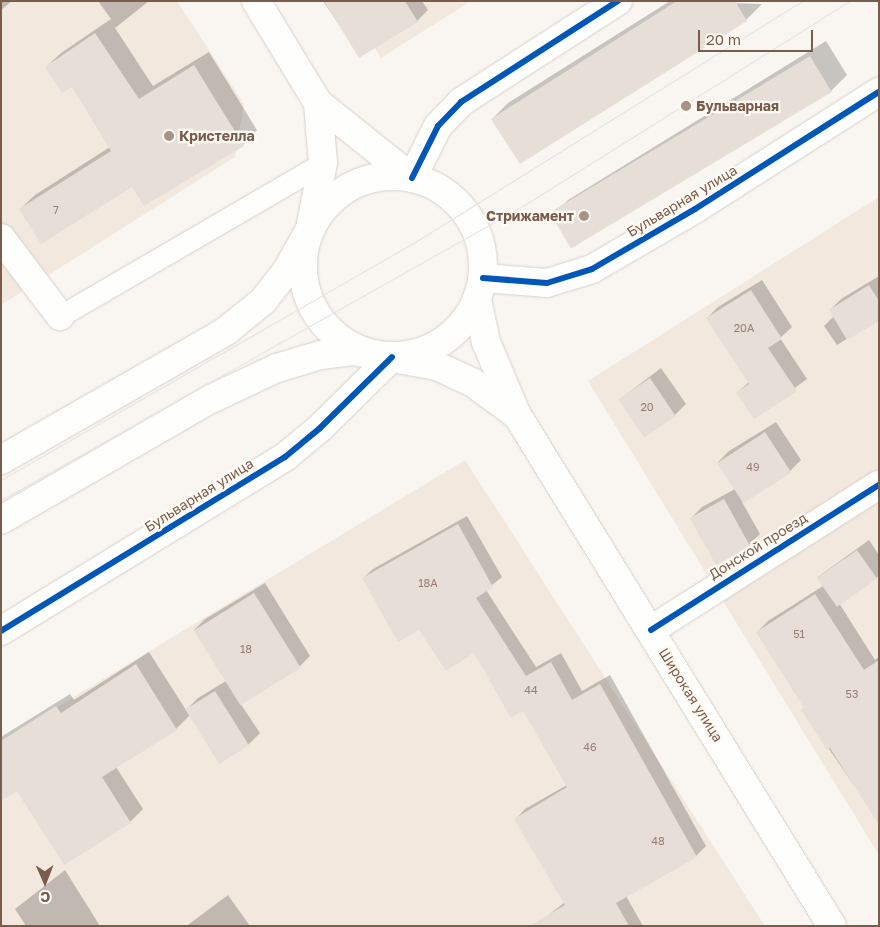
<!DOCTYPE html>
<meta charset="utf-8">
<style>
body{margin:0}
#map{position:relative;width:880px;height:927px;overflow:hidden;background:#f9f5f0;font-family:"Golos Text",sans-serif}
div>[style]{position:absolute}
.residential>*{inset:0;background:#f2e8de}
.shadow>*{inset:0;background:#0003}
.building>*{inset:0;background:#e6ded7;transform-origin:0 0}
.roads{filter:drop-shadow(0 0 1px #d7d1cb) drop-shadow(0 0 1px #d7d1cb)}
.service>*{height:21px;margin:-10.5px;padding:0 10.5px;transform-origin:10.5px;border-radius:10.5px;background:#fefefd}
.minor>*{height:28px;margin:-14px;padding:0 14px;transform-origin:14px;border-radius:14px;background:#fefefd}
.secondary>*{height:28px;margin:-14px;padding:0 14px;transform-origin:14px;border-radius:14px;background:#fefefd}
.secondary>.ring{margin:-14px;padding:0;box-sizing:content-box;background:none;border:28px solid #fefefd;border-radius:50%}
.tram>*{height:1px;margin:-0.5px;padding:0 0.5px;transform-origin:0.5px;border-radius:0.5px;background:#e6e3e7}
.cycleway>*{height:6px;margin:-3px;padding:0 3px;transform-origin:3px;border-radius:3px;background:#0057b8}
.dots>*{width:14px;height:14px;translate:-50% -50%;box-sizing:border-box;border:2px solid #fffaf3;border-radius:50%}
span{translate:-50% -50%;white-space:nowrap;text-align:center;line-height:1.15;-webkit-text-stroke:4.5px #fffaf3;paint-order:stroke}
.number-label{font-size:11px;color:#977e72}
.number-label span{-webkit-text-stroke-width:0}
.poi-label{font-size:14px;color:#7a5c4d;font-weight:700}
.left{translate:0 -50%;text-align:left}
.right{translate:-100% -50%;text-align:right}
.street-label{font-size:14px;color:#7a5c4d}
.frame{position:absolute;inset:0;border:2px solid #7a5c4d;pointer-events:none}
.north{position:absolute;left:20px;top:857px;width:50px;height:50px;-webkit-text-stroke:4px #fffaf3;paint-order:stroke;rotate:179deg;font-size:14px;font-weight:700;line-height:20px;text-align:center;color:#7a5c4d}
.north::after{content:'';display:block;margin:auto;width:18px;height:22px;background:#7a5c4d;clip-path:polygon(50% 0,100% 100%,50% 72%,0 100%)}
.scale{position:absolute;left:698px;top:30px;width:115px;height:22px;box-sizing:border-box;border:2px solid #7a5c4d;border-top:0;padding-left:6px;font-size:15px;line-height:18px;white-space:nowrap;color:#7a5c4d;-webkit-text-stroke:4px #fffaf3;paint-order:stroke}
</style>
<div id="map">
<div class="residential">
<i style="clip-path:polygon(1px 1px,177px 1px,244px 104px,235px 157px,1px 305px)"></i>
<i style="clip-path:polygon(345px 1px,471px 1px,381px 58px)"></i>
<i style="clip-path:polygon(879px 197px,879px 855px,588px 381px)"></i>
<i style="clip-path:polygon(465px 460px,765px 926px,1px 926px,1px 741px)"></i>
</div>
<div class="shadow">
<i style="clip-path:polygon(1px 1px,12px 1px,1px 10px)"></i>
<i style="clip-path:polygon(98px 1px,149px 1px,115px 28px,153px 86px,209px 52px,257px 130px,243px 145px,133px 185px,20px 209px,35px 195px,110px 147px,72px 85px,46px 67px,61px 53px,111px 19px)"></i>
<i style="clip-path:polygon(323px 1px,422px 1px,428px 10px,417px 21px,360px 56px)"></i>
<i style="clip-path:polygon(670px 1px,762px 4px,746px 20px,520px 162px,492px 119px,508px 103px)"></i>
<i style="clip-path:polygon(826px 41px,847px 75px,831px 91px,552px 216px,568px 200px)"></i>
<i style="clip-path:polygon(879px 276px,879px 319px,837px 345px,824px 326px,834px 316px,830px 310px,841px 299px)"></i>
<i style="clip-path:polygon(762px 280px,792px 327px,780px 338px,807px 379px,754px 418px,737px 393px,749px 382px,707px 318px,718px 307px)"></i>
<i style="clip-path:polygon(661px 368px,686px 404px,675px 415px,620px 399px)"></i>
<i style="clip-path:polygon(776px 422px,801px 460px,790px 471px,742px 502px,760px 534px,749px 545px,691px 518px,702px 507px,735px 489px,718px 462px,729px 451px)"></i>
<i style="clip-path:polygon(467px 516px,502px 577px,486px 590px,536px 667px,561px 653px,582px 691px,610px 675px,706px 846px,696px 856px,626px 896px,643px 926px,551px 926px,546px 917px,565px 902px,516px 819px,525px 809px,567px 785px,524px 709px,474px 651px,420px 628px,363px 578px,373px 569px)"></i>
<i style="clip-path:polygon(869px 540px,879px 555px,879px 576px,839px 603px,875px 660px,879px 657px,879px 782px,860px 794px,802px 710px,805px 707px,757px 632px,768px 621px,823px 586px,818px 577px)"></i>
<i style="clip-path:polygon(265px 583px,310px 656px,299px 667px,240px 703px,260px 733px,249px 744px,220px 762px,190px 715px,176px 729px,116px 767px,143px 809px,130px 822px,17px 790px,1px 800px,1px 737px,70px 694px,74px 700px,149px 652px,186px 710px,198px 698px,226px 681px,194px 630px,205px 619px)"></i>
<i style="clip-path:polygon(65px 870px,100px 926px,26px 926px,15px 909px)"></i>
<i style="clip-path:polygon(228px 895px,250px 926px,187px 926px,189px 924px)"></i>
</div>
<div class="building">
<i style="clip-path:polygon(324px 1px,405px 1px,418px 22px,359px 58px)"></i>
<i style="clip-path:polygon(677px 1px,735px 1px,747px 21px,520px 164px,491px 119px)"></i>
<i style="clip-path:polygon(95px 33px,139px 99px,194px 65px,244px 146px,144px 206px,132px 187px,41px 244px,19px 209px,111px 151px,72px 87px,62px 93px,45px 67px)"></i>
<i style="left:810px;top:56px;width:42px;height:304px;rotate:59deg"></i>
<i style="clip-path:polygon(869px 285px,879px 301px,879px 321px,847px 340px,829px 310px)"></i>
<i style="clip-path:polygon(751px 290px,782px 339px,768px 348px,797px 391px,754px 419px,736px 393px,749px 384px,706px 318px)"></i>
<i style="left:650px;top:378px;width:46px;height:38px;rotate:56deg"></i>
<i style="left:765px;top:432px;width:48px;height:57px;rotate:57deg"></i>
<i style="left:724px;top:499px;width:54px;height:39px;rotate:61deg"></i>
<i style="clip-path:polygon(458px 524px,493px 587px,476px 598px,526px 676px,551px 662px,572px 700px,600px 684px,697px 857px,616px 903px,629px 926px,529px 926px,565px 905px,514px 819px,567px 787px,523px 711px,511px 718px,474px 653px,446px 671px,419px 630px,398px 642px,362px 578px)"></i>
<i style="left:857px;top:550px;width:35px;height:49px;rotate:55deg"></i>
<i style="left:254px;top:593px;width:88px;height:71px;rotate:58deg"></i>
<i style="clip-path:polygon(815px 594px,864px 670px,879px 660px,879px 825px,830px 748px,827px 750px,801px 710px,804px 708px,756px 632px)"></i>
<i style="clip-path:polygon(136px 664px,177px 730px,102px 777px,131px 823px,64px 865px,17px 791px,1px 801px,1px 741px,56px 706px,61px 713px)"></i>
<i style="left:215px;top:691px;width:64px;height:35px;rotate:58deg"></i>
</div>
<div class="roads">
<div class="service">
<i style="left:60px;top:316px;width:304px;rotate:-30.2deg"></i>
</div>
<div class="minor">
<i style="left:412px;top:178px;width:58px;rotate:-63.4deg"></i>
<i style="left:438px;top:126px;width:33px;rotate:-46deg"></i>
<i style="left:461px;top:102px;width:187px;rotate:-32.8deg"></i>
<i style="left:1px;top:238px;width:98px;rotate:52.9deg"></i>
<i style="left:483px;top:278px;width:64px;rotate:4.5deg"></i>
<i style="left:547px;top:283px;width:47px;rotate:-17.3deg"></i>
<i style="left:592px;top:269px;width:119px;rotate:-30.2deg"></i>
<i style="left:695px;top:209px;width:218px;rotate:-32.5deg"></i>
<i style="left:651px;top:630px;width:270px;rotate:-32.5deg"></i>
<i style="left:1px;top:631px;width:333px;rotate:-31.5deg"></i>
<i style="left:285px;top:457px;width:45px;rotate:-39.6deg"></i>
<i style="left:320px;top:428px;width:101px;rotate:-44.6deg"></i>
</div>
<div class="secondary">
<i style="left:256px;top:1px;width:119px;rotate:58.7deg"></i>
<i style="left:318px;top:103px;width:120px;rotate:38.6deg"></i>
<i class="ring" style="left:303px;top:176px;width:152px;height:152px"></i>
<i style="left:477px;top:299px;width:44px;rotate:78.2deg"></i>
<i style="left:486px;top:342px;width:79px;rotate:67deg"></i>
<i style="left:517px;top:415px;width:600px;rotate:58.35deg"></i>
<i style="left:1px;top:460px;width:259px;rotate:-29.8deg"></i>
<i style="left:226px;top:331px;width:48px;rotate:-39deg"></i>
<i style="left:263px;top:301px;width:39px;rotate:-52deg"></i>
<i style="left:287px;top:270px;width:47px;rotate:-60.7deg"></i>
<i style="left:310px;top:229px;width:67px;rotate:-78.9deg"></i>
<i style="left:323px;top:163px;width:60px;rotate:-94.8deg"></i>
<i style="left:1px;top:520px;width:242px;rotate:-30deg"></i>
<i style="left:211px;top:399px;width:73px;rotate:-25.2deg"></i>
<i style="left:277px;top:368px;width:46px;rotate:-16.5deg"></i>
<i style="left:321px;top:355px;width:32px;rotate:-7deg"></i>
<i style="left:353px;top:351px;width:85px;rotate:10.1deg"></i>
<i style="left:437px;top:366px;width:38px;rotate:25deg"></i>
<i style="left:472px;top:382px;width:56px;rotate:36.3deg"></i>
</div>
</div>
<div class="tram">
<i style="left:1px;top:480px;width:478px;rotate:-29.9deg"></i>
<i style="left:415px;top:242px;width:456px;rotate:-31.9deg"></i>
<i style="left:1px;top:500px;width:603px;rotate:-29.41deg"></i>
<i style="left:526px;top:204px;width:382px;rotate:-32.1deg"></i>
</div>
<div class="cycleway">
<i style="left:412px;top:178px;width:58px;rotate:-63.4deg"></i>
<i style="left:438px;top:126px;width:33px;rotate:-46deg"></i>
<i style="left:461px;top:102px;width:187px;rotate:-32.8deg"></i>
<i style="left:483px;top:278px;width:64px;rotate:4.5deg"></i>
<i style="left:547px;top:283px;width:47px;rotate:-17.3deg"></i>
<i style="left:592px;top:269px;width:119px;rotate:-30.2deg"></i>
<i style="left:695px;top:209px;width:218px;rotate:-32.5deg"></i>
<i style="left:651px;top:630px;width:270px;rotate:-32.5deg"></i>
<i style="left:1px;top:631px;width:333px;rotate:-31.5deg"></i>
<i style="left:285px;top:457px;width:45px;rotate:-39.6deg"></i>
<i style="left:320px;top:428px;width:101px;rotate:-44.6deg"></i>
</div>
<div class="dots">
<i style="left:686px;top:106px;background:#a69286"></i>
<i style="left:169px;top:136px;background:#a69286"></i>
<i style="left:584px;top:216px;background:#a69286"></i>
</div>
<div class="number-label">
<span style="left:56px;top:210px">7</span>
<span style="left:744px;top:328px">20А</span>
<span style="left:647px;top:407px">20</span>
<span style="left:753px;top:467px">49</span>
<span style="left:428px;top:583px">18А</span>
<span style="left:799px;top:634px">51</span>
<span style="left:246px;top:649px">18</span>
<span style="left:531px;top:690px">44</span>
<span style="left:852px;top:694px">53</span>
<span style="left:590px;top:747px">46</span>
<span style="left:658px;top:841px">48</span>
</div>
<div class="poi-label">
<span class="left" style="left:696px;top:106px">Бульварная</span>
<span class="left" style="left:179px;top:136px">Кристелла</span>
<span class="right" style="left:574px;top:216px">Стрижамент</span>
</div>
<div class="street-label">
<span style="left:682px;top:201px;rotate:-31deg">Бульварная улица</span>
<span style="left:199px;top:495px;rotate:-32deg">Бульварная улица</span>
<span style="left:758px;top:546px;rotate:-32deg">Донской проезд</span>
<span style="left:691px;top:695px;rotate:58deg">Широкая улица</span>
</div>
<div class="frame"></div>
<div class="north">С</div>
<div class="scale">20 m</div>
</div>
